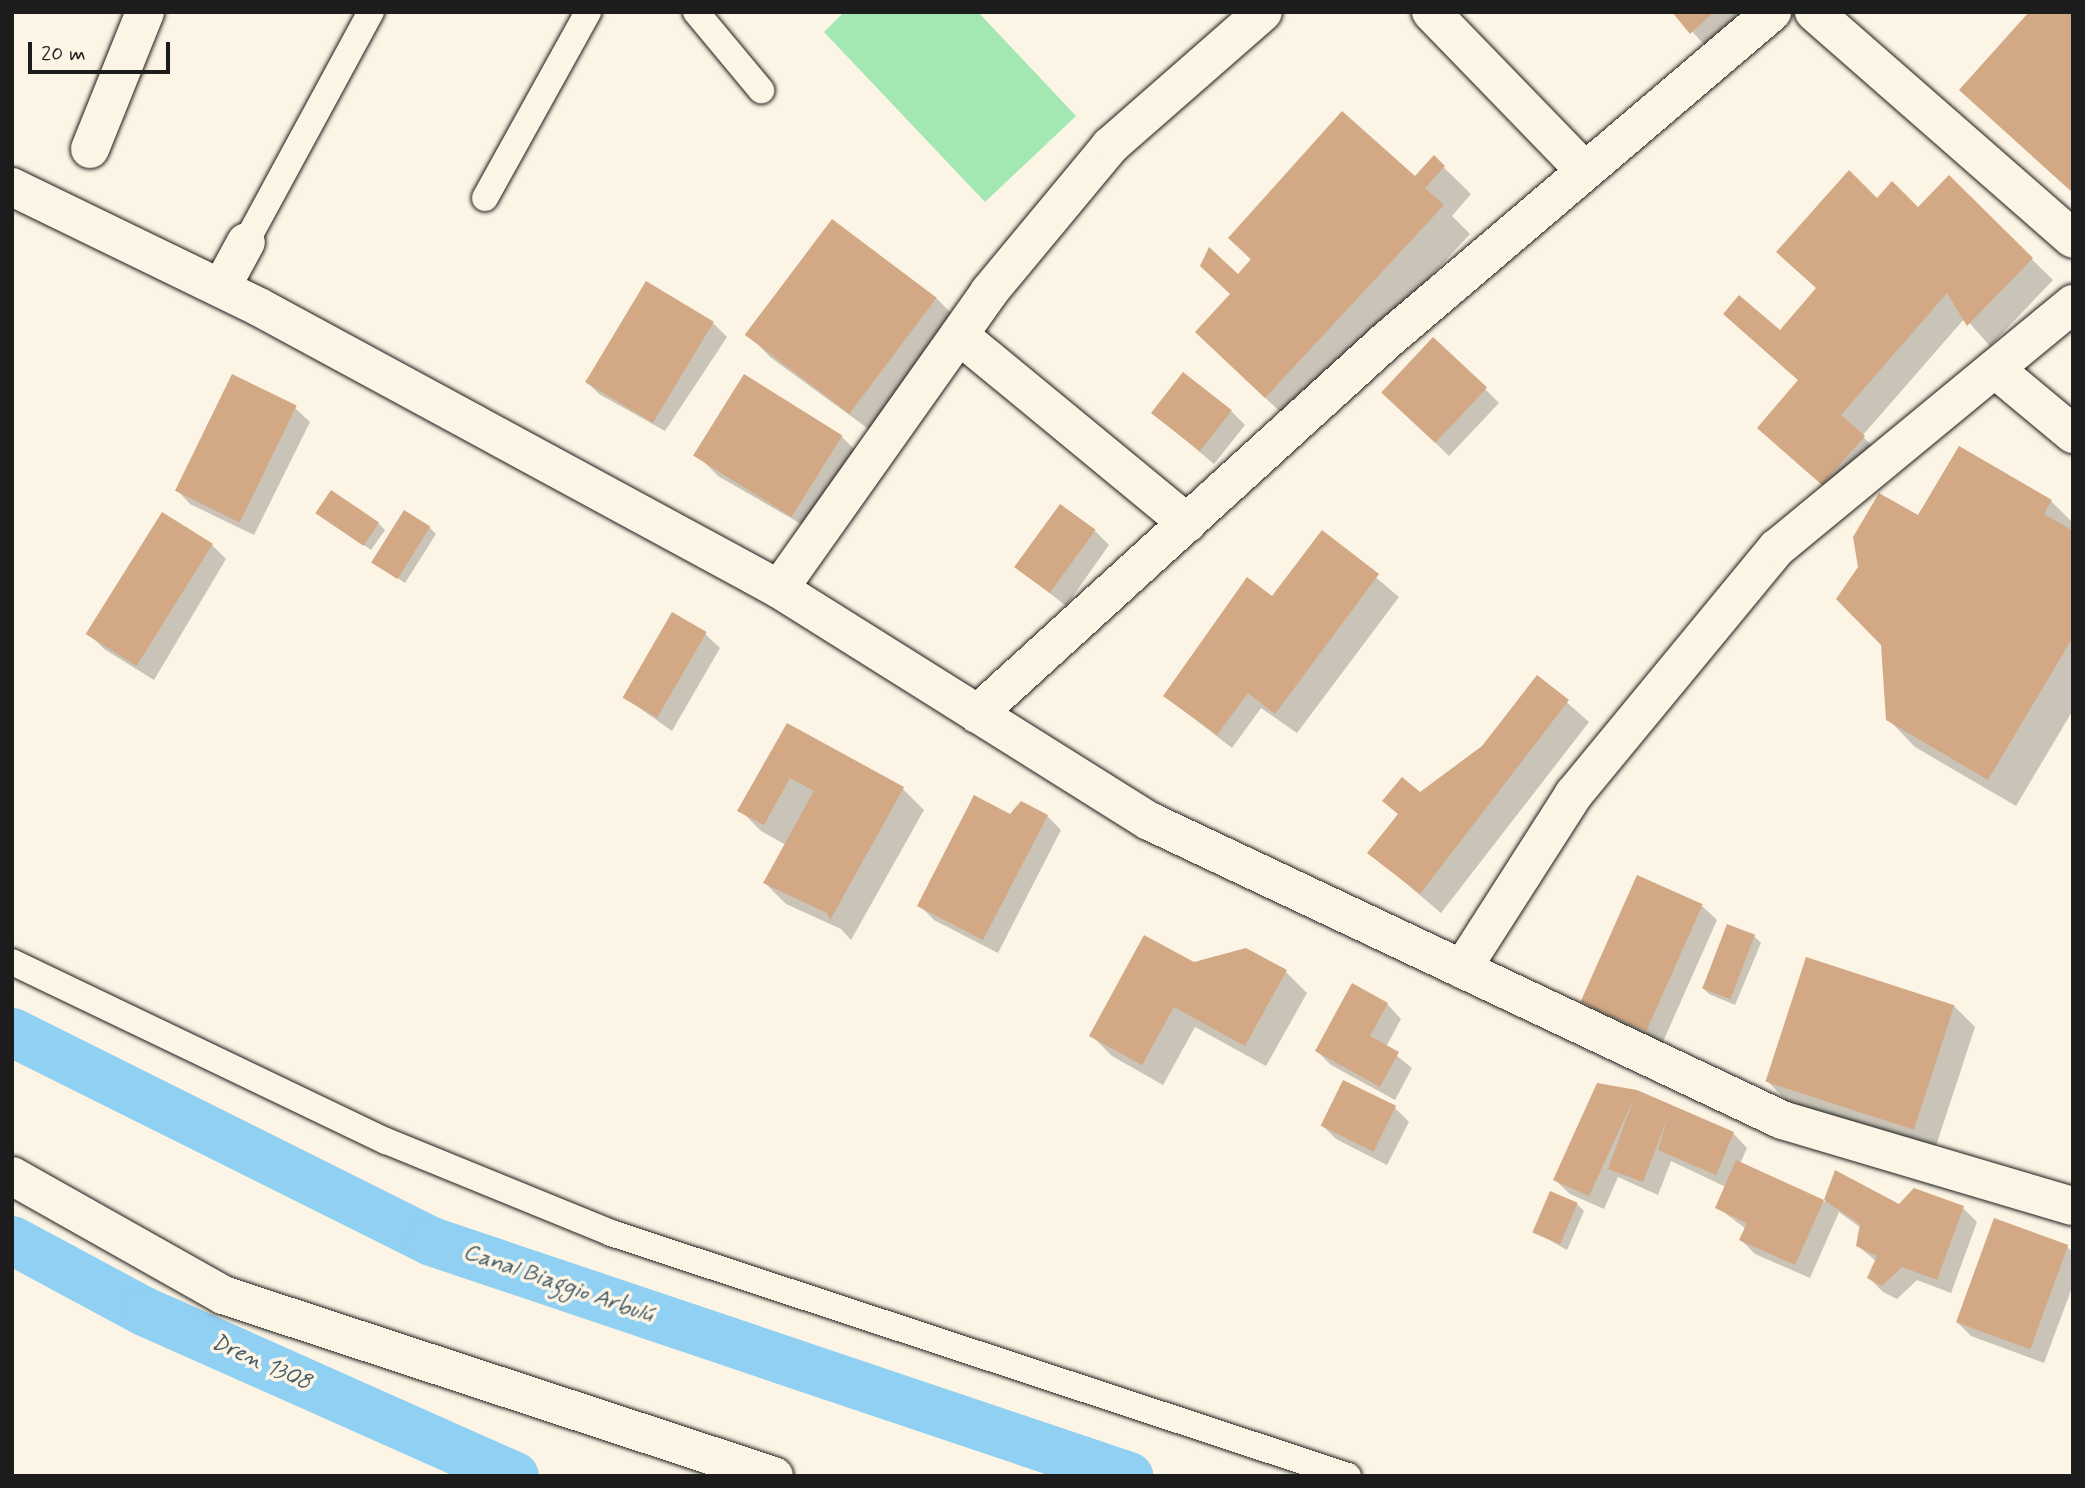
<!DOCTYPE html>
<meta charset="utf-8">
<style>
body{margin:0}
#map{position:relative;width:2085px;height:1488px;overflow:hidden;background:#fcf5e5;font-family:Mynerve,sans-serif}
div>[style]{position:absolute}
.green>*{inset:0;background:#a3e7b3}
.shadow>*{inset:0;background:#0003}
.canal>*{height:49px;margin:-24.5px;padding:0 24.5px;transform-origin:24.5px;border-radius:24.5px;background:#90d0f2}
.building>*{inset:0;background:#d3a885;transform-origin:0 0}
.roads{filter:drop-shadow(0 0 2px #1c1c1c) drop-shadow(0 0 2px #1c1c1c)}
.lane>*{height:26px;margin:-13px;padding:0 13px;transform-origin:13px;border-radius:13px;background:#fcf5e5}
.street>*{height:38px;margin:-19px;padding:0 19px;transform-origin:19px;border-radius:19px;background:#fcf5e5}
.secondary>*{height:38px;margin:-19px;padding:0 19px;transform-origin:19px;border-radius:19px;background:#fcf5e5}
span{translate:-50% -50%;white-space:nowrap;text-align:center;line-height:1.15;-webkit-text-stroke:7px #fcf5e5;paint-order:stroke}
.water-label{font-size:23px;color:#455b67;font-style:italic}
.frame{position:absolute;inset:0;border:14px solid #1c1c1c;pointer-events:none}
.scale{position:absolute;left:28px;top:42px;width:142px;height:32px;box-sizing:border-box;border:4px solid #1c1c1c;border-top:0;padding-left:9px;font-size:21px;line-height:24px;white-space:nowrap;color:#1c1c1c;-webkit-text-stroke:5px #fcf5e5;paint-order:stroke}
</style>
<div id="map">
<div class="green">
<i style="clip-path:polygon(844px 12px,978px 12px,1076px 116px,985px 202px,824px 32px)"></i>
</div>
<div class="shadow">
<i style="clip-path:polygon(1674px 12px,1759px 12px,1712px 53px)"></i>
<i style="clip-path:polygon(2073px 12px,2073px 193px,1961px 90px)"></i>
<i style="clip-path:polygon(1434px 158px,1471px 194px,1452px 216px,1470px 234px,1293px 424px,1224px 359px,1232px 295px,1238px 276px,1252px 261px,1230px 238px,1415px 179px)"></i>
<i style="clip-path:polygon(1949px 178px,2053px 280px,1990px 346px,1965px 318px,1862px 436px,1885px 458px,1844px 504px,1759px 427px,1799px 381px,1725px 314px,1780px 333px,1818px 289px,1778px 252px,1877px 200px,1918px 209px)"></i>
<i style="clip-path:polygon(833px 222px,936px 298px,957px 319px,874px 433px,770px 357px,749px 335px)"></i>
<i style="clip-path:polygon(713px 323px,727px 337px,665px 431px,599px 394px,585px 380px)"></i>
<i style="clip-path:polygon(744px 376px,842px 437px,863px 458px,815px 532px,718px 476px,697px 455px)"></i>
<i style="clip-path:polygon(1485px 389px,1499px 403px,1449px 456px,1383px 392px)"></i>
<i style="clip-path:polygon(295px 408px,310px 422px,254px 535px,190px 504px,176px 489px)"></i>
<i style="clip-path:polygon(1231px 411px,1245px 425px,1214px 464px,1153px 413px)"></i>
<i style="clip-path:polygon(2051px 501px,2073px 523px,2073px 710px,2016px 806px,1915px 747px,1888px 719px,1919px 517px)"></i>
<i style="clip-path:polygon(318px 513px,378px 523px,385px 530px,371px 550px)"></i>
<i style="clip-path:polygon(429px 527px,436px 534px,405px 583px,374px 562px)"></i>
<i style="clip-path:polygon(1095px 531px,1109px 545px,1066px 606px,1018px 568px)"></i>
<i style="clip-path:polygon(1322px 532px,1399px 597px,1297px 733px,1261px 708px,1232px 748px,1165px 696px,1273px 598px)"></i>
<i style="clip-path:polygon(212px 545px,226px 559px,154px 680px,104px 649px,90px 635px)"></i>
<i style="clip-path:polygon(705px 634px,720px 648px,672px 731px,624px 697px)"></i>
<i style="clip-path:polygon(1538px 677px,1589px 722px,1441px 913px,1370px 853px,1399px 815px,1384px 801px,1420px 794px,1484px 747px)"></i>
<i style="clip-path:polygon(787px 725px,903px 789px,924px 810px,851px 940px,841px 929px,786px 904px,765px 883px,786px 845px,761px 831px,740px 810px)"></i>
<i style="clip-path:polygon(1010px 816px,1047px 816px,1061px 830px,998px 953px,934px 920px,920px 906px)"></i>
<i style="clip-path:polygon(1702px 906px,1717px 920px,1662px 1044px,1597px 1015px,1583px 1001px)"></i>
<i style="clip-path:polygon(1754px 936px,1761px 943px,1735px 1005px,1709px 994px,1702px 987px)"></i>
<i style="clip-path:polygon(1194px 964px,1286px 972px,1307px 993px,1266px 1066px,1195px 1027px,1163px 1085px,1112px 1056px,1091px 1035px)"></i>
<i style="clip-path:polygon(1387px 1004px,1401px 1019px,1386px 1047px,1412px 1068px,1395px 1100px,1331px 1065px,1317px 1051px)"></i>
<i style="clip-path:polygon(1954px 1006px,1975px 1027px,1935px 1149px,1789px 1103px,1768px 1082px)"></i>
<i style="clip-path:polygon(1598px 1085px,1733px 1133px,1747px 1148px,1740px 1164px,1825px 1202px,1836px 1172px,1899px 1206px,1963px 1208px,1977px 1222px,1951px 1293px,1917px 1280px,1897px 1299px,1883px 1292px,1869px 1278px,1877px 1262px,1858px 1246px,1861px 1228px,1839px 1212px,1810px 1278px,1755px 1254px,1741px 1240px,1746px 1229px,1717px 1207px,1726px 1187px,1671px 1161px,1658px 1195px,1618px 1177px,1604px 1209px,1570px 1194px,1555px 1180px)"></i>
<i style="clip-path:polygon(1395px 1108px,1409px 1122px,1387px 1165px,1336px 1139px,1322px 1125px)"></i>
<i style="clip-path:polygon(1577px 1204px,1584px 1211px,1567px 1250px,1535px 1232px)"></i>
<i style="clip-path:polygon(2067px 1247px,2073px 1252px,2073px 1285px,2044px 1363px,1971px 1336px,1957px 1322px)"></i>
</div>
<div class="canal">
<i style="left:12px;top:1032px;width:468px;rotate:26.5deg"></i>
<i style="left:431px;top:1241px;width:736px;rotate:18.61deg"></i>
<i style="left:12px;top:1240px;width:150px;rotate:28.3deg"></i>
<i style="left:144px;top:1311px;width:405px;rotate:24deg"></i>
</div>
<div class="building">
<i style="clip-path:polygon(1672px 12px,1714px 12px,1690px 34px)"></i>
<i style="clip-path:polygon(2029px 12px,2073px 12px,2073px 193px,1959px 90px)"></i>
<i style="clip-path:polygon(1342px 111px,1415px 176px,1434px 155px,1445px 166px,1425px 188px,1444px 205px,1265px 398px,1195px 332px,1230px 294px,1200px 266px,1209px 247px,1238px 274px,1251px 259px,1228px 238px)"></i>
<i style="clip-path:polygon(1849px 170px,1877px 198px,1892px 181px,1918px 207px,1949px 175px,2033px 258px,1967px 326px,1947px 293px,1841px 415px,1865px 436px,1822px 485px,1757px 428px,1798px 380px,1723px 314px,1739px 295px,1780px 330px,1816px 288px,1776px 252px)"></i>
<i style="left:832px;top:219px;width:131px;height:145px;rotate:37deg"></i>
<i style="left:646px;top:281px;width:79px;height:118px;rotate:31deg"></i>
<i style="left:1433px;top:337px;width:74px;height:76px;rotate:43deg"></i>
<i style="left:1183px;top:372px;width:62px;height:52px;rotate:38deg"></i>
<i style="left:232px;top:374px;width:72px;height:130px;rotate:26deg"></i>
<i style="left:744px;top:374px;width:116px;height:96px;rotate:32deg"></i>
<i style="clip-path:polygon(1959px 446px,2052px 500px,2044px 514px,2073px 531px,2073px 637px,1988px 780px,1886px 720px,1881px 645px,1836px 599px,1858px 567px,1853px 537px,1879px 493px,1918px 515px)"></i>
<i style="left:331px;top:490px;width:58px;height:28px;rotate:34deg"></i>
<i style="left:1060px;top:504px;width:44px;height:78px;rotate:36deg"></i>
<i style="left:404px;top:510px;width:31px;height:62px;rotate:32deg"></i>
<i style="left:162px;top:512px;width:60px;height:144px;rotate:32deg"></i>
<i style="clip-path:polygon(1322px 530px,1379px 574px,1275px 714px,1248px 693px,1217px 735px,1163px 696px,1247px 577px,1272px 596px)"></i>
<i style="left:672px;top:612px;width:40px;height:99px;rotate:30deg"></i>
<i style="clip-path:polygon(1537px 675px,1569px 700px,1420px 894px,1367px 853px,1398px 814px,1382px 801px,1402px 777px,1420px 792px,1482px 746px)"></i>
<i style="clip-path:polygon(787px 723px,904px 787px,830px 920px,827px 913px,763px 883px,814px 791px,790px 778px,764px 825px,737px 811px)"></i>
<i style="clip-path:polygon(974px 795px,1010px 814px,1021px 801px,1048px 815px,983px 940px,917px 906px)"></i>
<i style="left:1637px;top:875px;width:72px;height:139px;rotate:24deg"></i>
<i style="left:1727px;top:924px;width:30px;height:69px;rotate:21deg"></i>
<i style="clip-path:polygon(1144px 935px,1194px 962px,1246px 948px,1287px 970px,1245px 1046px,1174px 1007px,1142px 1065px,1089px 1036px)"></i>
<i style="left:1806px;top:957px;width:156px;height:131px;rotate:18deg"></i>
<i style="clip-path:polygon(1352px 983px,1388px 1003px,1370px 1036px,1399px 1052px,1380px 1087px,1315px 1051px)"></i>
<i style="left:1343px;top:1080px;width:59px;height:51px;rotate:26deg"></i>
<i style="clip-path:polygon(1597px 1083px,1637px 1090px,1734px 1132px,1716px 1175px,1658px 1150px,1668px 1117px,1643px 1182px,1608px 1169px,1634px 1098px,1589px 1196px,1553px 1180px)"></i>
<i style="clip-path:polygon(1736px 1160px,1824px 1200px,1795px 1265px,1739px 1240px,1747px 1223px,1715px 1208px)"></i>
<i style="clip-path:polygon(1835px 1170px,1899px 1204px,1914px 1188px,1964px 1206px,1937px 1280px,1902px 1267px,1882px 1286px,1867px 1278px,1877px 1256px,1856px 1246px,1860px 1224px,1824px 1200px)"></i>
<i style="left:1550px;top:1191px;width:30px;height:45px;rotate:23deg"></i>
<i style="left:1994px;top:1218px;width:79px;height:111px;rotate:20deg"></i>
</div>
<div class="roads">
<div class="lane">
<i style="left:696px;top:12px;width:102px;rotate:50.2deg"></i>
<i style="left:485px;top:198px;width:213px;rotate:-61deg"></i>
<i style="left:246px;top:242px;width:262px;rotate:-61.5deg"></i>
<i style="left:12px;top:962px;width:415px;rotate:25.6deg"></i>
<i style="left:386px;top:1141px;width:243px;rotate:22.2deg"></i>
<i style="left:611px;top:1233px;width:776px;rotate:18.25deg"></i>
</div>
<div class="street">
<i style="left:1431px;top:12px;width:221px;rotate:45.9deg"></i>
<i style="left:1814px;top:12px;width:344px;rotate:41.2deg"></i>
<i style="left:90px;top:149px;width:148px;rotate:-68.1deg"></i>
<i style="left:221px;top:288px;width:52px;rotate:-61.5deg"></i>
<i style="left:959px;top:335px;width:296px;rotate:39.5deg"></i>
<i style="left:1995px;top:369px;width:102px;rotate:39.8deg"></i>
<i style="left:779px;top:589px;width:364px;rotate:-54.7deg"></i>
<i style="left:989px;top:292px;width:190px;rotate:-50.3deg"></i>
<i style="left:1110px;top:146px;width:203px;rotate:-41.2deg"></i>
<i style="left:977px;top:714px;width:555px;rotate:-42.37deg"></i>
<i style="left:1387px;top:340px;width:506px;rotate:-40.43deg"></i>
<i style="left:1462px;top:969px;width:208px;rotate:-57.4deg"></i>
<i style="left:1574px;top:794px;width:319px;rotate:-50.5deg"></i>
<i style="left:1777px;top:548px;width:384px;rotate:-39.5deg"></i>
<i style="left:12px;top:1176px;width:242px;rotate:29.4deg"></i>
<i style="left:223px;top:1295px;width:580px;rotate:18.19deg"></i>
</div>
<div class="secondary">
<i style="left:12px;top:187px;width:275px;rotate:25.9deg"></i>
<i style="left:259px;top:307px;width:592px;rotate:28.47deg"></i>
<i style="left:779px;top:589px;width:437px;rotate:32.1deg"></i>
<i style="left:1149px;top:821px;width:700px;rotate:25.28deg"></i>
<i style="left:1782px;top:1120px;width:303px;rotate:16.5deg"></i>
</div>
</div>
<div class="water-label">
<span style="left:558px;top:1284px;rotate:19deg">Canal Biaggio Arbulú</span>
<span style="left:261px;top:1363px;rotate:24deg">Dren 1308</span>
</div>
<div class="frame"></div>
<div class="scale">20 m</div>
</div>
